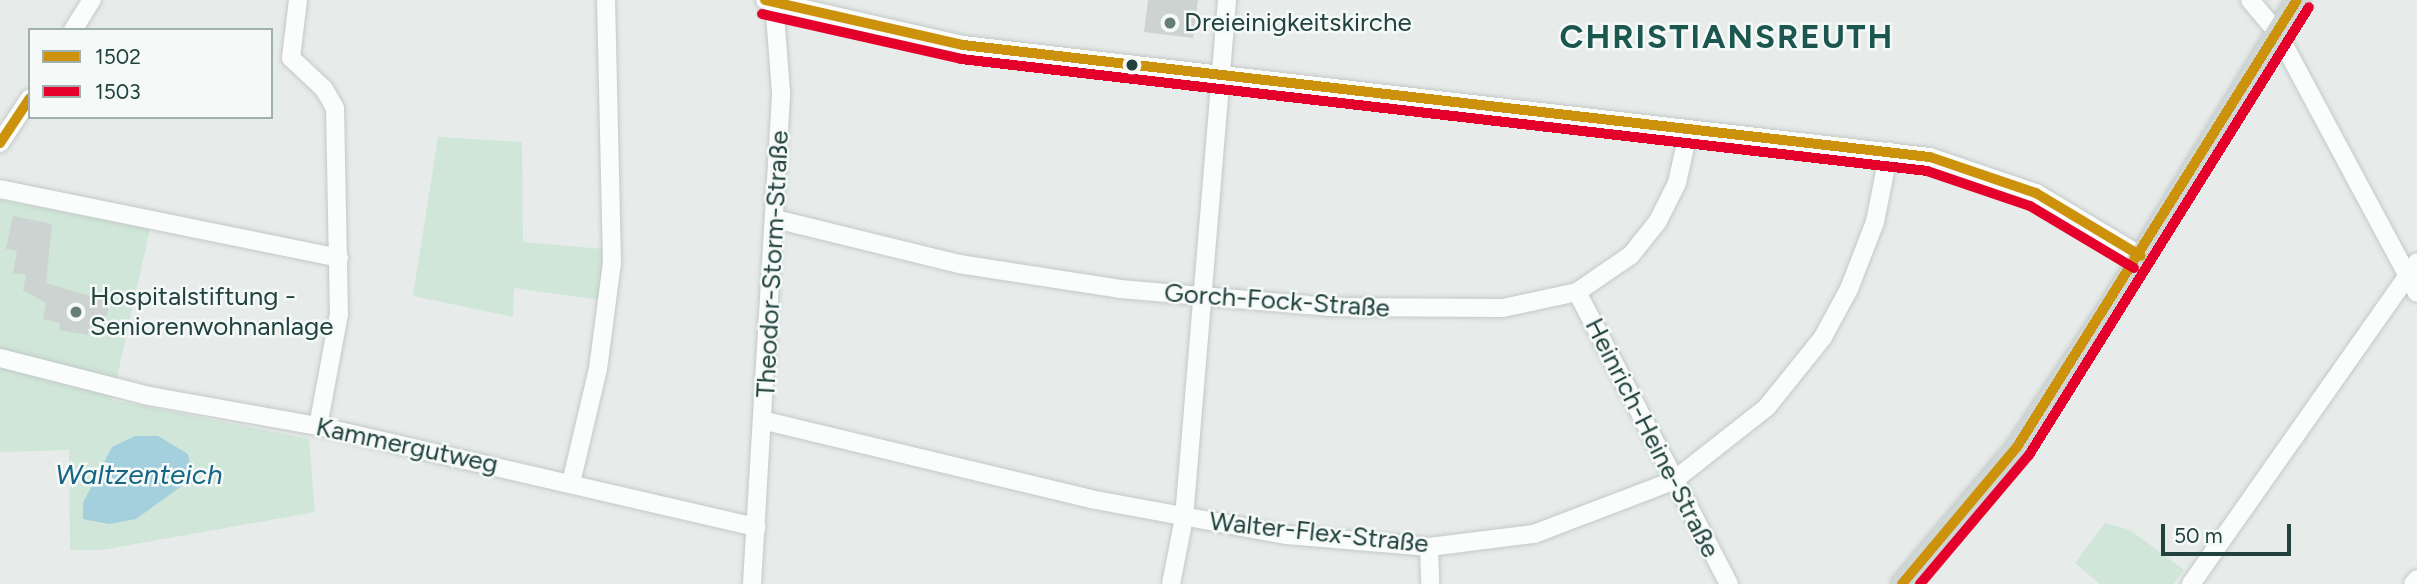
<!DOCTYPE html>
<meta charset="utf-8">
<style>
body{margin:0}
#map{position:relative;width:2417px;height:584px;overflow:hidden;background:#e7ecea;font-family:Figtree,sans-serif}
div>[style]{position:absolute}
.green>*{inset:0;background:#cfe6d8}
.water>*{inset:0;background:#a4cfdd}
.building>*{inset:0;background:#cdd3d1}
.roads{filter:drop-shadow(0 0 2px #c4c9c7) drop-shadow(0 0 2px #c4c9c7)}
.minor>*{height:18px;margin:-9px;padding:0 9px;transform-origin:9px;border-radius:9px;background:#fbfcfc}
.major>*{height:23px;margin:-11.5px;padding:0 11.5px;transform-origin:11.5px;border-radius:11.5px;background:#ced7d6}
.bus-1>*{height:10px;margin:-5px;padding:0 5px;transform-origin:5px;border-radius:5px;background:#cc920c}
.bus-2>*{height:10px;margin:-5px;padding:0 5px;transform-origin:5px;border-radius:5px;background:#e4002b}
.dots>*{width:19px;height:19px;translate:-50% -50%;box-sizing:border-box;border:4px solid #f5faf8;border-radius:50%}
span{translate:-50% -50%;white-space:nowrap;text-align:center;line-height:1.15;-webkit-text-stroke:5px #f5faf8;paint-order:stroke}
.poi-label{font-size:26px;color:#21423d}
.left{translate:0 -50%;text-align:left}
.street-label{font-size:26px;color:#21423d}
.water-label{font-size:28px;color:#166584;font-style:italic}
.district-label{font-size:33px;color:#1b564f;font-weight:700;letter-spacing:2px}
.legend{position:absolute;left:28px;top:28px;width:245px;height:91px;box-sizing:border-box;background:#f5faf8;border:2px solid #a0b0ad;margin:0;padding:9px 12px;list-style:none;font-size:21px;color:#21423d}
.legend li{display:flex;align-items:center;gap:14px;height:35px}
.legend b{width:35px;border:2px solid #a0b0ad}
.scale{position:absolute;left:2161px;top:524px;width:130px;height:32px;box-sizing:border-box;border:4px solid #21423d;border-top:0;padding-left:9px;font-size:21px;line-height:24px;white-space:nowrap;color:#21423d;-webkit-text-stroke:5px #f5faf8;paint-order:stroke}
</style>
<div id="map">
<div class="green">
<i style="clip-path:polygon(438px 137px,522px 142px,523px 242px,603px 249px,600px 300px,514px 288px,513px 317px,413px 296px)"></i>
<i style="clip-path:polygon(0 200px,150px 229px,112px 400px,309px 439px,315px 512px,102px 550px,70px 550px,69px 450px,0 452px)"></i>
<i style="clip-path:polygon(2105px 523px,2130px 530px,2184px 570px,2173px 584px,2100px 584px,2075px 563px)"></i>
</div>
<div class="water">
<i style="clip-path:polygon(135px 436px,158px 436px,188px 454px,191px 469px,183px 485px,136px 519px,109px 524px,83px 519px,83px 503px,112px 447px)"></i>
</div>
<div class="building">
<i style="clip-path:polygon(1148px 0,1198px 0,1193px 38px,1144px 32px)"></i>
<i style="clip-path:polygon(13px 216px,52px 224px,46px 283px,110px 302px,104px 328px,90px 325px,88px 335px,59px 330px,60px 323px,43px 319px,46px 303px,23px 290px,26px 275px,13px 273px,17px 251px,6px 249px)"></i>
</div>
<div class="roads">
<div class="minor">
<i style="left:298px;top:0;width:58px;rotate:96.9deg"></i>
<i style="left:291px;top:58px;width:45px;rotate:43.2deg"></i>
<i style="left:324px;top:89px;width:22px;rotate:60deg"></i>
<i style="left:335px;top:108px;width:206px;rotate:88.9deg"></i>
<i style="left:339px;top:314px;width:114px;rotate:100.6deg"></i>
<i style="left:765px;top:0;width:203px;rotate:12.8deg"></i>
<i style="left:963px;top:45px;width:973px;rotate:6.61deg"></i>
<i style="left:1930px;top:157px;width:112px;rotate:18.8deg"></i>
<i style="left:2036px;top:193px;width:122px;rotate:31deg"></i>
<i style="left:2250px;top:0;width:42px;rotate:49.8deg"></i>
<i style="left:2277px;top:32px;width:296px;rotate:61.8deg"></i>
<i style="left:73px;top:30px;width:36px;rotate:-58deg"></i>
<i style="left:0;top:143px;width:54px;rotate:-56.3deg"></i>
<i style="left:0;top:189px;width:346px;rotate:11.5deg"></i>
<i style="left:775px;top:219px;width:189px;rotate:13.7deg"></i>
<i style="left:959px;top:264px;width:163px;rotate:8.8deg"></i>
<i style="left:1120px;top:289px;width:209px;rotate:4.9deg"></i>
<i style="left:1328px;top:307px;width:175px;rotate:0.3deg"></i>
<i style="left:1503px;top:308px;width:76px;rotate:-12.2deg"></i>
<i style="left:1577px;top:292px;width:65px;rotate:-34.4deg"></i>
<i style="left:1631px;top:255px;width:43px;rotate:-51.5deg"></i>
<i style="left:1658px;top:221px;width:42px;rotate:-63.4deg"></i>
<i style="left:1677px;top:183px;width:55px;rotate:-77.5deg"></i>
<i style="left:1577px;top:292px;width:329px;rotate:62.5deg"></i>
<i style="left:0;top:358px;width:154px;rotate:14.3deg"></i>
<i style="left:149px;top:396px;width:172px;rotate:10.1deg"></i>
<i style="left:318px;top:426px;width:450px;rotate:13deg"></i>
<i style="left:766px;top:421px;width:333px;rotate:13.5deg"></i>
<i style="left:1090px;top:499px;width:200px;rotate:10.4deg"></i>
<i style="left:1287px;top:535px;width:143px;rotate:4.8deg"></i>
<i style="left:1429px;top:547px;width:106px;rotate:-7.1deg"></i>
<i style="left:1534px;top:534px;width:149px;rotate:-20.9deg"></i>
<i style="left:1673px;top:481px;width:120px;rotate:-38.2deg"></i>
<i style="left:1767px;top:407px;width:90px;rotate:-51.3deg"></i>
<i style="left:1823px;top:337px;width:55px;rotate:-61.6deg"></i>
<i style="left:1849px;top:289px;width:72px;rotate:-68.8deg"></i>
<i style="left:1875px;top:222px;width:72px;rotate:-78.8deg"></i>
<i style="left:571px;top:483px;width:117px;rotate:-76.7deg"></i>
<i style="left:598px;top:369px;width:107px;rotate:-82.5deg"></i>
<i style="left:612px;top:263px;width:263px;rotate:-91.3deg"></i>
<i style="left:1429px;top:547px;width:37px;rotate:88deg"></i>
<i style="left:752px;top:584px;width:493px;rotate:-86.6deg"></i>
<i style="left:781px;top:92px;width:92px;rotate:-94.4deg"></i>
<i style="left:1171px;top:584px;width:67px;rotate:-78.9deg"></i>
<i style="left:1184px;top:518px;width:520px;rotate:-85.25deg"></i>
<i style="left:2191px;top:584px;width:393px;rotate:-54.9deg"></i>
<i style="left:2413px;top:584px;width:6px;rotate:-51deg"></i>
</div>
<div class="major">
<i style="left:1902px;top:584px;width:179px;rotate:-50deg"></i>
<i style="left:2017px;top:447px;width:173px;rotate:-56.6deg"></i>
<i style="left:2112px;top:303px;width:355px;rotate:-58.6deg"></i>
</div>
</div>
<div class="bus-1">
<i style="left:765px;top:0;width:203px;rotate:12.8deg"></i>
<i style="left:963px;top:45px;width:973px;rotate:6.61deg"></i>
<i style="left:1930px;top:157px;width:112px;rotate:18.8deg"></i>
<i style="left:2036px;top:193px;width:122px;rotate:31deg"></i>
<i style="left:0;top:143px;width:54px;rotate:-56.3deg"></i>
<i style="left:1902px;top:584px;width:179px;rotate:-50deg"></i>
<i style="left:2017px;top:447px;width:527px;rotate:-57.94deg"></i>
</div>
<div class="bus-2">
<i style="left:762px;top:14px;width:204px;rotate:12.7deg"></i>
<i style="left:961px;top:59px;width:972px;rotate:6.61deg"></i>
<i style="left:1927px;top:171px;width:109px;rotate:18.8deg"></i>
<i style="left:2030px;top:206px;width:121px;rotate:30.8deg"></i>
<i style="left:1920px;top:584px;width:169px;rotate:-49.8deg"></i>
<i style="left:2029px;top:455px;width:528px;rotate:-57.99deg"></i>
</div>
<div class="dots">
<i style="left:1170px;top:23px;background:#667e7a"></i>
<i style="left:1132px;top:65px;background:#21423d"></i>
<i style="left:76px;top:312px;background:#667e7a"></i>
</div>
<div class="poi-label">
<span class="left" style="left:1184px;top:23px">Dreieinigkeitskirche</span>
<span class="left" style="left:90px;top:312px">Hospitalstiftung -<br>Seniorenwohnanlage</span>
</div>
<div class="street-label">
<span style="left:773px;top:264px;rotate:-87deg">Theodor-Storm-Straße</span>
<span style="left:1277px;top:301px;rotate:4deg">Gorch-Fock-Straße</span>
<span style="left:1652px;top:438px;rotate:63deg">Heinrich-Heine-Straße</span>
<span style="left:407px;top:446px;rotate:12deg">Kammergutweg</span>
<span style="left:1319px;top:533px;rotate:6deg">Walter-Flex-Straße</span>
</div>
<div class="water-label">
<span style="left:139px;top:474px">Waltzenteich</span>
</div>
<div class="district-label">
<span style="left:1727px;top:37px">CHRISTIANSREUTH</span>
</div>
<ul class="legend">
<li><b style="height:9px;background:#cc920c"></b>1502</li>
<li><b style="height:9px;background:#e4002b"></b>1503</li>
</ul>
<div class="scale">50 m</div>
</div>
